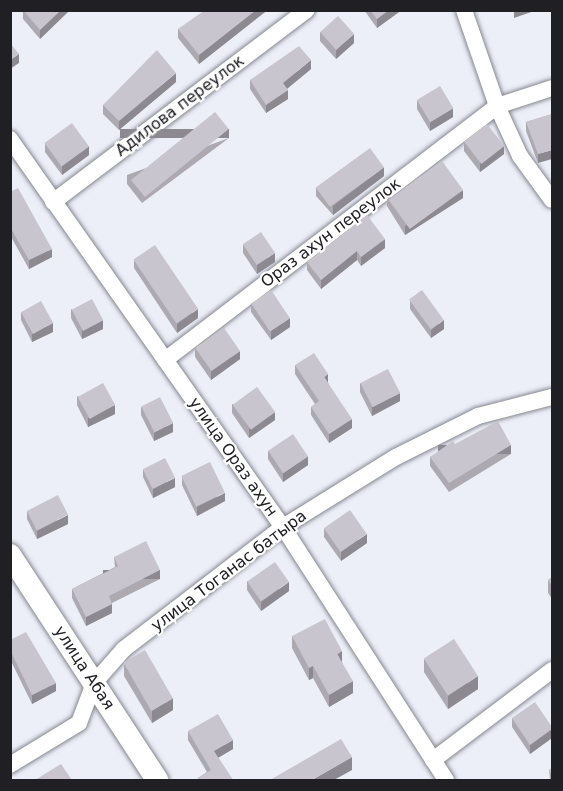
<!DOCTYPE html>
<meta charset="utf-8">
<style>
body{margin:0}
#map{position:relative;width:563px;height:791px;overflow:hidden;background:#eceef8;font-family:"DejaVu Sans",sans-serif}
div>[style]{position:absolute}
.roads{filter:drop-shadow(0 0 2px #858790) drop-shadow(0 0 2px #858790)}
.street>*{height:16px;margin:-8px;padding:0 8px;transform-origin:8px;border-radius:8px;background:#fff}
.secondary>*{height:22px;margin:-11px;padding:0 11px;transform-origin:11px;border-radius:11px;background:#fff}
.wall>*{inset:0;background:#aca9b1}
.shaded-wall>*{inset:0;background:#8c8a90;transform-origin:0 0}
.building>*{inset:0;background:#c8c5ce;transform-origin:0 0}
span{translate:-50% -50%;white-space:nowrap;text-align:center;line-height:1.15;-webkit-text-stroke:4.5px #fff;paint-order:stroke}
.street-label{font-size:16px;color:#202024}
.frame{position:absolute;inset:0;border:12px solid #202024;pointer-events:none}
</style>
<div id="map">
<div class="roads">
<div class="street">
<i style="left:464px;top:10px;width:102px;rotate:71deg"></i>
<i style="left:497px;top:106px;width:55px;rotate:65.3deg"></i>
<i style="left:520px;top:156px;width:54px;rotate:54deg"></i>
<i style="left:10px;top:139px;width:474px;rotate:54.9deg"></i>
<i style="left:283px;top:527px;width:301px;rotate:57.2deg"></i>
<i style="left:53px;top:202px;width:318px;rotate:-37.1deg"></i>
<i style="left:165px;top:360px;width:418px;rotate:-37.4deg"></i>
<i style="left:497px;top:106px;width:58px;rotate:-18.1deg"></i>
<i style="left:433px;top:760px;width:149px;rotate:-37.1deg"></i>
<i style="left:10px;top:765px;width:81px;rotate:-31.3deg"></i>
<i style="left:79px;top:723px;width:43px;rotate:-69.4deg"></i>
<i style="left:94px;top:683px;width:45px;rotate:-48.6deg"></i>
<i style="left:124px;top:649px;width:200px;rotate:-37.5deg"></i>
<i style="left:283px;top:527px;width:133px;rotate:-31.8deg"></i>
<i style="left:396px;top:457px;width:92px;rotate:-26.6deg"></i>
<i style="left:478px;top:416px;width:76px;rotate:-14.4deg"></i>
</div>
<div class="secondary">
<i style="left:10px;top:555px;width:269px;rotate:56.8deg"></i>
</div>
</div>
<div class="wall">
<i style="clip-path:polygon(23px 10px,70px 10px,40px 39px,23px 19px)"></i>
<i style="clip-path:polygon(265px 10px,265px 12px,199px 64px,178px 38px,178px 29px)"></i>
<i style="clip-path:polygon(364px 10px,399px 10px,399px 12px,377px 28px)"></i>
<i style="clip-path:polygon(320px 32px,354px 43px,336px 59px,320px 41px)"></i>
<i style="clip-path:polygon(311px 69px,287px 89px,288px 99px,266px 113px,250px 89px,250px 80px)"></i>
<i style="clip-path:polygon(176px 82px,119px 130px,103px 114px,103px 105px)"></i>
<i style="clip-path:polygon(417px 100px,453px 117px,430px 131px,417px 109px)"></i>
<i style="clip-path:polygon(552px 114px,538px 163px,526px 131px,526px 122px)"></i>
<i style="clip-path:polygon(229px 138px,142px 203px,127px 184px,127px 175px)"></i>
<i style="clip-path:polygon(464px 142px,504px 154px,480px 172px,464px 151px)"></i>
<i style="clip-path:polygon(45px 144px,89px 155px,62px 175px,45px 152px)"></i>
<i style="clip-path:polygon(384px 176px,333px 215px,316px 196px,316px 188px)"></i>
<i style="clip-path:polygon(10px 192px,52px 257px,29px 269px,10px 235px)"></i>
<i style="clip-path:polygon(387px 197px,463px 198px,405px 235px,387px 206px)"></i>
<i style="clip-path:polygon(367px 215px,385px 248px,361px 266px,357px 260px,321px 289px,307px 270px,307px 262px)"></i>
<i style="clip-path:polygon(243px 244px,275px 262px,257px 274px,243px 253px)"></i>
<i style="clip-path:polygon(134px 260px,198px 318px,177px 333px,134px 268px)"></i>
<i style="clip-path:polygon(410px 300px,444px 329px,431px 338px,410px 309px)"></i>
<i style="clip-path:polygon(251px 303px,290px 327px,271px 340px,251px 312px)"></i>
<i style="clip-path:polygon(71px 309px,103px 329px,82px 339px,71px 318px)"></i>
<i style="clip-path:polygon(21px 312px,53px 332px,32px 342px,21px 320px)"></i>
<i style="clip-path:polygon(195px 348px,240px 359px,211px 380px,195px 357px)"></i>
<i style="clip-path:polygon(295px 365px,328px 383px,352px 428px,329px 443px,311px 415px,311px 407px,315px 404px,295px 374px)"></i>
<i style="clip-path:polygon(360px 383px,400px 401px,372px 416px,360px 392px)"></i>
<i style="clip-path:polygon(77px 396px,115px 414px,88px 427px,77px 405px)"></i>
<i style="clip-path:polygon(232px 404px,275px 420px,249px 438px,232px 413px)"></i>
<i style="clip-path:polygon(141px 407px,173px 432px,154px 441px,141px 415px)"></i>
<i style="clip-path:polygon(455px 444px,511px 454px,449px 492px,430px 466px,430px 457px)"></i>
<i style="clip-path:polygon(268px 451px,308px 465px,283px 482px,268px 459px)"></i>
<i style="clip-path:polygon(143px 469px,175px 487px,153px 498px,143px 477px)"></i>
<i style="clip-path:polygon(182px 477px,225px 501px,197px 516px,182px 485px)"></i>
<i style="clip-path:polygon(27px 511px,68px 524px,37px 539px,27px 519px)"></i>
<i style="clip-path:polygon(324px 528px,367px 543px,341px 561px,324px 537px)"></i>
<i style="clip-path:polygon(114px 557px,160px 579px,112px 603px,112px 613px,86px 626px,72px 598px,72px 589px,115px 567px)"></i>
<i style="clip-path:polygon(552px 577px,552px 599px,548px 593px,548px 580px)"></i>
<i style="clip-path:polygon(247px 581px,289px 591px,261px 611px,247px 590px)"></i>
<i style="clip-path:polygon(292px 636px,342px 662px,353px 693px,329px 707px,313px 678px,309px 680px,292px 648px)"></i>
<i style="clip-path:polygon(10px 640px,56px 691px,32px 704px,10px 659px)"></i>
<i style="clip-path:polygon(424px 659px,478px 689px,448px 709px,424px 672px)"></i>
<i style="clip-path:polygon(124px 663px,173px 710px,152px 723px,124px 676px)"></i>
<i style="clip-path:polygon(512px 718px,552px 727px,552px 738px,530px 754px,512px 727px)"></i>
<i style="clip-path:polygon(188px 731px,233px 749px,218px 758px,233px 780px,198px 780px,198px 778px,207px 772px,188px 740px)"></i>
<i style="clip-path:polygon(552px 768px,552px 780px,550px 780px,549px 770px)"></i>
</div>
<div class="shaded-wall">
<i style="clip-path:polygon(61px 10px,70px 10px,40px 39px,40px 30px)"></i>
<i style="clip-path:polygon(256px 10px,265px 10px,265px 12px,199px 64px,199px 55px)"></i>
<i style="clip-path:polygon(389px 10px,399px 10px,399px 12px,377px 28px,377px 19px)"></i>
<i style="clip-path:polygon(514px 10px,537px 10px,514px 18px)"></i>
<i style="clip-path:polygon(354px 34px,354px 43px,336px 59px,336px 50px)"></i>
<i style="clip-path:polygon(19px 54px,19px 63px,10px 69px,10px 60px)"></i>
<i style="clip-path:polygon(311px 60px,311px 69px,283px 92px,283px 83px)"></i>
<i style="clip-path:polygon(176px 73px,176px 82px,119px 130px,119px 121px)"></i>
<i style="clip-path:polygon(288px 90px,288px 99px,266px 113px,266px 105px)"></i>
<i style="clip-path:polygon(453px 108px,453px 117px,430px 131px,430px 122px)"></i>
<i style="left:229px;top:129px;width:9px;height:109px;rotate:90deg"></i>
<i style="clip-path:polygon(89px 146px,89px 155px,62px 175px,62px 166px)"></i>
<i style="clip-path:polygon(504px 146px,504px 154px,480px 172px,480px 163px)"></i>
<i style="clip-path:polygon(552px 150px,552px 159px,538px 163px,538px 154px)"></i>
<i style="clip-path:polygon(384px 167px,384px 176px,333px 215px,333px 206px)"></i>
<i style="clip-path:polygon(463px 190px,463px 198px,405px 235px,405px 226px)"></i>
<i style="clip-path:polygon(385px 239px,385px 248px,361px 266px,361px 257px)"></i>
<i style="clip-path:polygon(52px 249px,52px 257px,29px 269px,29px 260px)"></i>
<i style="clip-path:polygon(357px 251px,357px 260px,321px 289px,321px 280px)"></i>
<i style="clip-path:polygon(275px 253px,275px 262px,257px 274px,257px 265px)"></i>
<i style="clip-path:polygon(198px 309px,198px 318px,177px 333px,177px 324px)"></i>
<i style="clip-path:polygon(290px 318px,290px 327px,271px 340px,271px 331px)"></i>
<i style="clip-path:polygon(103px 320px,103px 329px,82px 339px,82px 330px)"></i>
<i style="clip-path:polygon(444px 320px,444px 329px,431px 338px,431px 330px)"></i>
<i style="clip-path:polygon(53px 323px,53px 332px,32px 342px,32px 334px)"></i>
<i style="clip-path:polygon(240px 351px,240px 359px,211px 380px,211px 371px)"></i>
<i style="clip-path:polygon(328px 374px,328px 383px,324px 377px)"></i>
<i style="clip-path:polygon(400px 393px,400px 401px,372px 416px,372px 407px)"></i>
<i style="clip-path:polygon(115px 405px,115px 414px,88px 427px,88px 418px)"></i>
<i style="clip-path:polygon(275px 412px,275px 420px,249px 438px,249px 429px)"></i>
<i style="clip-path:polygon(352px 419px,352px 428px,329px 443px,329px 434px)"></i>
<i style="clip-path:polygon(173px 423px,173px 432px,154px 441px,154px 433px)"></i>
<i style="left:511px;top:445px;width:9px;height:73px;rotate:90deg"></i>
<i style="clip-path:polygon(308px 456px,308px 465px,283px 482px,283px 473px)"></i>
<i style="clip-path:polygon(175px 478px,175px 487px,153px 498px,153px 489px)"></i>
<i style="clip-path:polygon(225px 493px,225px 501px,197px 516px,197px 507px)"></i>
<i style="clip-path:polygon(68px 515px,68px 524px,37px 539px,37px 531px)"></i>
<i style="clip-path:polygon(367px 534px,367px 543px,341px 561px,341px 552px)"></i>
<i style="left:160px;top:570px;width:9px;height:57px;rotate:90deg"></i>
<i style="clip-path:polygon(289px 582px,289px 591px,261px 611px,261px 602px)"></i>
<i style="clip-path:polygon(112px 604px,112px 613px,86px 626px,86px 617px)"></i>
<i style="clip-path:polygon(342px 651px,342px 663px,337px 654px)"></i>
<i style="clip-path:polygon(313px 666px,313px 678px,309px 680px,309px 668px)"></i>
<i style="clip-path:polygon(478px 676px,478px 689px,448px 709px,448px 696px)"></i>
<i style="clip-path:polygon(353px 681px,353px 693px,329px 707px,329px 695px)"></i>
<i style="clip-path:polygon(56px 683px,56px 691px,32px 704px,32px 695px)"></i>
<i style="clip-path:polygon(173px 698px,173px 710px,152px 723px,152px 711px)"></i>
<i style="clip-path:polygon(552px 729px,552px 738px,530px 754px,530px 745px)"></i>
<i style="clip-path:polygon(233px 740px,233px 749px,214px 760px,214px 751px)"></i>
<i style="clip-path:polygon(352px 757px,352px 770px,334px 780px,312px 780px)"></i>
</div>
<div class="building">
<i style="clip-path:polygon(23px 10px,61px 10px,40px 30px)"></i>
<i style="clip-path:polygon(205px 10px,256px 10px,199px 55px,178px 29px)"></i>
<i style="clip-path:polygon(370px 10px,389px 10px,377px 19px)"></i>
<i style="left:338px;top:16px;width:24px;height:24px;rotate:48deg"></i>
<i style="clip-path:polygon(10px 43px,19px 54px,10px 60px)"></i>
<i style="clip-path:polygon(299px 46px,311px 60px,283px 83px,288px 90px,266px 105px,250px 80px)"></i>
<i style="clip-path:polygon(157px 50px,176px 73px,119px 121px,103px 105px)"></i>
<i style="left:440px;top:86px;width:26px;height:27px;rotate:59deg"></i>
<i style="left:215px;top:112px;width:22px;height:108px;rotate:51deg"></i>
<i style="clip-path:polygon(552px 114px,552px 150px,538px 154px,526px 122px)"></i>
<i style="left:72px;top:123px;width:29px;height:34px;rotate:54deg"></i>
<i style="left:487px;top:124px;width:28px;height:29px;rotate:52deg"></i>
<i style="left:370px;top:148px;width:24px;height:67px;rotate:54deg"></i>
<i style="left:442px;top:161px;width:36px;height:66px;rotate:54deg"></i>
<i style="clip-path:polygon(18px 188px,52px 249px,29px 260px,10px 227px,10px 192px)"></i>
<i style="clip-path:polygon(367px 215px,385px 239px,361px 257px,357px 251px,321px 280px,307px 262px)"></i>
<i style="left:261px;top:232px;width:25px;height:22px;rotate:56deg"></i>
<i style="left:155px;top:245px;width:77px;height:26px;rotate:56deg"></i>
<i style="left:271px;top:290px;width:34px;height:24px;rotate:56deg"></i>
<i style="left:422px;top:290px;width:37px;height:16px;rotate:54deg"></i>
<i style="left:92px;top:299px;width:24px;height:23px;rotate:62deg"></i>
<i style="left:41px;top:301px;width:25px;height:23px;rotate:61deg"></i>
<i style="left:224px;top:328px;width:28px;height:35px;rotate:55deg"></i>
<i style="clip-path:polygon(314px 353px,328px 374px,324px 377px,352px 419px,329px 434px,311px 407px,319px 401px,295px 365px)"></i>
<i style="left:388px;top:369px;width:27px;height:31px;rotate:63deg"></i>
<i style="left:103px;top:383px;width:25px;height:29px;rotate:61deg"></i>
<i style="left:257px;top:387px;width:31px;height:30px;rotate:54deg"></i>
<i style="left:160px;top:397px;width:29px;height:21px;rotate:63deg"></i>
<i style="clip-path:polygon(498px 421px,511px 445px,449px 483px,430px 457px,453px 441px,455px 444px)"></i>
<i style="left:293px;top:434px;width:27px;height:30px;rotate:56deg"></i>
<i style="left:165px;top:458px;width:22px;height:25px;rotate:63deg"></i>
<i style="left:210px;top:462px;width:34px;height:32px;rotate:64deg"></i>
<i style="left:58px;top:495px;width:22px;height:35px;rotate:63deg"></i>
<i style="left:350px;top:510px;width:29px;height:32px;rotate:55deg"></i>
<i style="clip-path:polygon(146px 541px,160px 570px,109px 596px,112px 604px,86px 617px,72px 589px,118px 566px,114px 557px)"></i>
<i style="left:275px;top:562px;width:24px;height:34px;rotate:55deg"></i>
<i style="clip-path:polygon(552px 577px,552px 586px,548px 580px)"></i>
<i style="clip-path:polygon(325px 619px,342px 651px,337px 654px,353px 681px,329px 695px,313px 666px,309px 668px,292px 636px)"></i>
<i style="clip-path:polygon(26px 632px,56px 683px,32px 695px,10px 650px,10px 640px)"></i>
<i style="left:454px;top:639px;width:44px;height:36px;rotate:57deg"></i>
<i style="left:145px;top:650px;width:56px;height:25px;rotate:60deg"></i>
<i style="clip-path:polygon(535px 702px,552px 727px,552px 729px,530px 745px,512px 718px)"></i>
<i style="clip-path:polygon(218px 714px,233px 740px,214px 751px,233px 780px,200px 780px,198px 778px,211px 770px,188px 731px)"></i>
<i style="clip-path:polygon(341px 739px,352px 757px,312px 780px,270px 780px)"></i>
<i style="clip-path:polygon(61px 764px,72px 780px,35px 780px)"></i>
<i style="clip-path:polygon(552px 768px,552px 775px,549px 770px)"></i>
</div>
<div class="street-label">
<span style="left:180px;top:106px;rotate:-37deg">Адилова переулок</span>
<span style="left:331px;top:233px;rotate:-37deg">Ораз ахун переулок</span>
<span style="left:233px;top:457px;rotate:55deg">улица Ораз ахун</span>
<span style="left:229px;top:571px;rotate:-37deg">улица Тоганас батыра</span>
<span style="left:84px;top:668px;rotate:57deg">улица Абая</span>
</div>
<div class="frame"></div>
</div>
